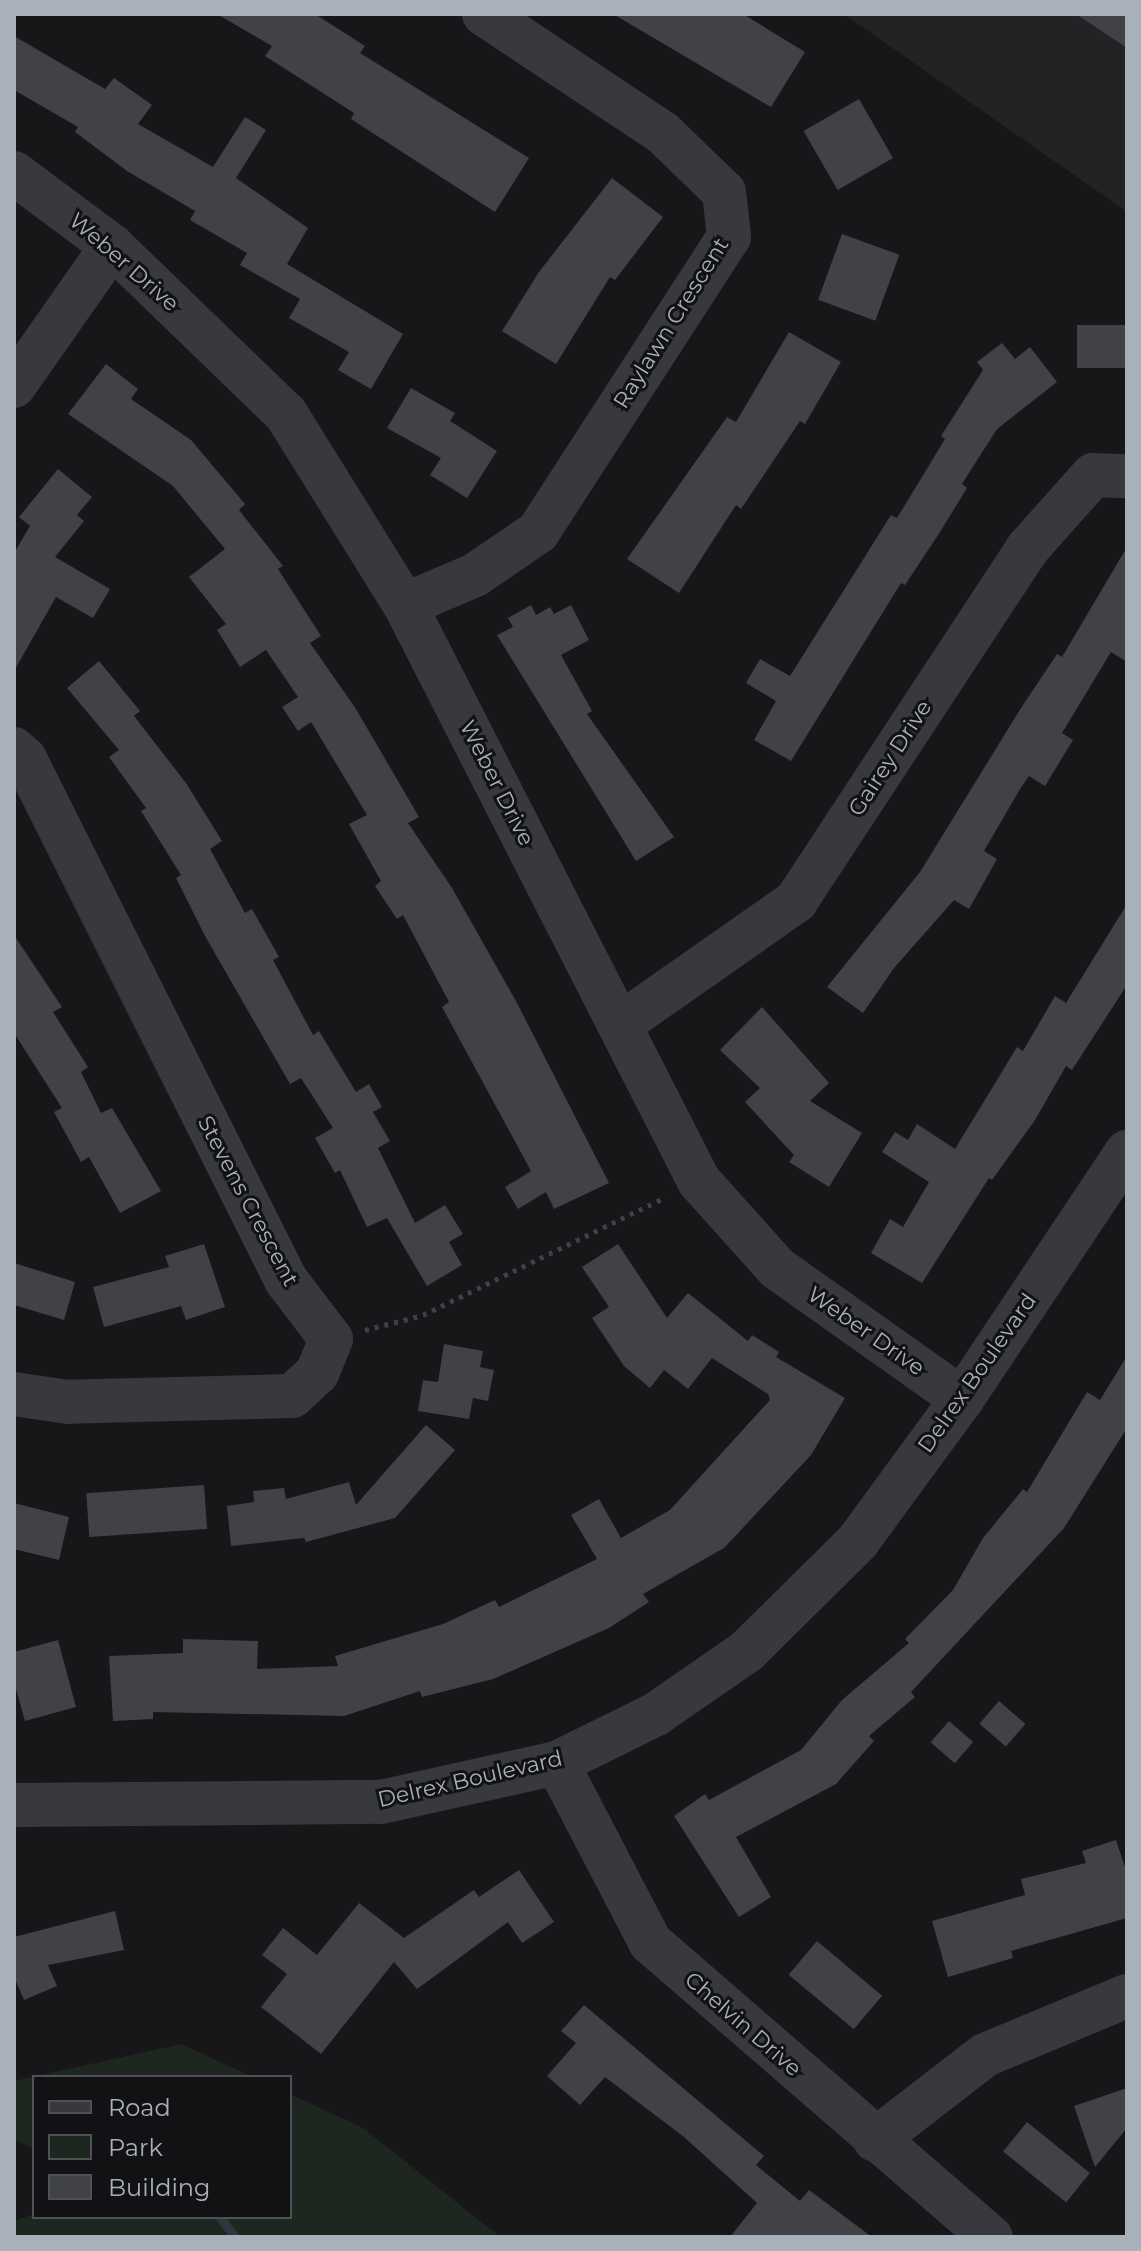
<!DOCTYPE html>
<style>
body{margin:0}
#map{position:relative;width:1141px;height:2251px;overflow:hidden;background:#171719;font-family:Montserrat,sans-serif}
div>[style]{position:absolute}
.built>*{inset:0;background:#232326}
.green>*{inset:0;background:#1e271f}
.stream>*{height:9px;margin:-4.5px;padding:0 4.5px;transform-origin:4.5px;border-radius:4.5px;background:#2c383e}
.building>*{inset:0;background:#414246;transform-origin:0 0}
.path>*{height:5px;margin-top:-2.5px;transform-origin:0;background:repeating-linear-gradient(90deg,#3e4145 0 4px,transparent 0 10px)}
.minor>*{height:44px;margin:-22px;padding:0 22px;transform-origin:22px;border-radius:22px;background:#38393e}
span{translate:-50% -50%;white-space:nowrap;text-align:center;line-height:1.15;-webkit-text-stroke:6px #121214;paint-order:stroke}
.street-label{font-size:22px;color:#a8b0ba}
.frame{position:absolute;inset:0;border:16px solid #a8b0ba;pointer-events:none}
.legend{position:absolute;left:32px;top:2075px;width:260px;height:144px;box-sizing:border-box;background:#121214;border:2px solid #4e5156;margin:0;padding:10px 14px;list-style:none;font-size:24px;color:#a8b0ba}
.legend li{display:flex;align-items:center;gap:16px;height:40px}
.legend b{width:40px;border:2px solid #4e5156}
</style>
<div id="map">
<div class="built">
<i style="clip-path:polygon(844px 14px,1127px 14px,1127px 212px)"></i>
</div>
<div class="green">
<i style="clip-path:polygon(181px 2044px,253px 2077px,34px 2077px,34px 2149px,14px 2139px,14px 2081px)"></i>
<i style="clip-path:polygon(290px 2094px,363px 2128px,500px 2237px,14px 2237px,14px 2221px,34px 2214px,290px 2217px)"></i>
</div>
<div class="stream">
<i style="left:220px;top:2217px;width:25px;rotate:53deg"></i>
</div>
<div class="building">
<i style="clip-path:polygon(217px 14px,315px 14px,365px 46px,360px 53px,529px 158px,495px 212px,351px 119px,354px 113px,265px 56px,272px 46px)"></i>
<i style="clip-path:polygon(613px 14px,743px 14px,805px 52px,771px 107px)"></i>
<i style="clip-path:polygon(1076px 14px,1127px 14px,1127px 48px)"></i>
<i style="clip-path:polygon(14px 36px,105px 89px,114px 78px,152px 105px,138px 124px,213px 167px,245px 117px,266px 130px,236px 178px,308px 228px,287px 264px,403px 334px,371px 389px,338px 370px,349px 352px,289px 318px,300px 299px,240px 265px,247px 253px,190px 220px,195px 211px,127px 171px,75px 132px,78px 127px,14px 90px)"></i>
<i style="left:859px;top:99px;width:68px;height:64px;rotate:60deg"></i>
<i style="clip-path:polygon(612px 178px,663px 217px,615px 280px,610px 277px,556px 364px,502px 331px,539px 272px)"></i>
<i style="left:842px;top:234px;width:61px;height:70px;rotate:20deg"></i>
<i style="left:1127px;top:325px;width:43px;height:50px;rotate:90deg"></i>
<i style="clip-path:polygon(789px 332px,841px 362px,805px 424px,800px 421px,741px 509px,736px 505px,679px 593px,627px 559px,727px 417px,736px 422px)"></i>
<i style="clip-path:polygon(1002px 343px,1015px 359px,1030px 347px,1057px 382px,997px 429px,962px 484px,967px 488px,940px 532px,905px 585px,901px 583px,791px 761px,754px 740px,776px 701px,746px 683px,760px 659px,790px 676px,891px 515px,897px 518px,945px 439px,941px 436px,983px 370px,977px 362px)"></i>
<i style="clip-path:polygon(106px 364px,138px 389px,131px 399px,191px 440px,245px 504px,239px 510px,283px 566px,278px 569px,321px 636px,310px 643px,356px 709px,419px 817px,408px 823px,452px 888px,517px 1003px,609px 1183px,554px 1209px,546px 1192px,518px 1209px,505px 1187px,531px 1171px,442px 1007px,449px 1002px,403px 915px,397px 919px,375px 886px,381px 881px,349px 824px,367px 815px,311px 722px,298px 731px,282px 707px,298px 697px,266px 650px,240px 667px,217px 630px,226px 624px,189px 577px,225px 549px,173px 486px,68px 414px)"></i>
<i style="clip-path:polygon(411px 388px,455px 413px,450px 421px,497px 451px,467px 498px,430px 475px,441px 458px,387px 428px)"></i>
<i style="clip-path:polygon(58px 469px,92px 497px,77px 515px,84px 521px,55px 557px,110px 589px,93px 618px,56px 597px,14px 671px,14px 553px,30px 526px,19px 517px)"></i>
<i style="clip-path:polygon(1127px 547px,1127px 662px,1111px 652px,1062px 733px,1073px 740px,1045px 786px,1029px 776px,1020px 789px,984px 851px,997px 859px,969px 909px,954px 900px,894px 968px,863px 1013px,827px 987px,920px 872px,1021px 708px,1057px 654px,1062px 657px)"></i>
<i style="clip-path:polygon(531px 605px,536px 615px,550px 607px,554px 614px,571px 605px,589px 640px,561px 655px,592px 711px,587px 714px,674px 837px,636px 861px,497px 635px,513px 627px,508px 618px)"></i>
<i style="clip-path:polygon(99px 661px,140px 711px,134px 716px,186px 783px,222px 841px,210px 849px,245px 913px,252px 909px,279px 957px,273px 960px,313px 1035px,319px 1031px,356px 1092px,369px 1084px,382px 1107px,373px 1112px,390px 1141px,378px 1148px,415px 1223px,445px 1205px,463px 1234px,449px 1242px,462px 1265px,427px 1286px,387px 1218px,367px 1227px,340px 1170px,335px 1173px,315px 1138px,333px 1128px,301px 1078px,290px 1084px,205px 936px,176px 878px,181px 875px,141px 811px,146px 808px,109px 757px,119px 750px,67px 688px)"></i>
<i style="clip-path:polygon(1127px 904px,1127px 985px,1072px 1070px,1066px 1066px,1035px 1120px,992px 1180px,989px 1178px,922px 1283px,871px 1253px,890px 1219px,903px 1227px,929px 1182px,882px 1152px,895px 1132px,908px 1140px,917px 1124px,955px 1149px,1017px 1047px,1023px 1051px,1055px 996px,1066px 1003px)"></i>
<i style="clip-path:polygon(14px 935px,62px 1007px,53px 1012px,88px 1067px,81px 1072px,101px 1113px,112px 1108px,161px 1191px,120px 1213px,89px 1157px,81px 1162px,54px 1112px,62px 1108px,14px 1033px)"></i>
<i style="clip-path:polygon(762px 1007px,829px 1083px,810px 1101px,862px 1133px,829px 1187px,789px 1162px,794px 1155px,745px 1102px,760px 1088px,720px 1050px)"></i>
<i style="clip-path:polygon(204px 1244px,225px 1307px,186px 1320px,181px 1306px,104px 1327px,93px 1287px,169px 1267px,165px 1256px)"></i>
<i style="clip-path:polygon(618px 1244px,667px 1318px,688px 1293px,748px 1341px,752px 1335px,779px 1352px,776px 1357px,845px 1398px,811px 1455px,724px 1548px,643px 1594px,649px 1602px,609px 1628px,493px 1679px,422px 1697px,420px 1691px,344px 1716px,153px 1712px,153px 1719px,113px 1721px,109px 1656px,183px 1653px,183px 1639px,258px 1641px,257px 1669px,338px 1666px,335px 1656px,443px 1624px,495px 1600px,499px 1607px,597px 1559px,571px 1515px,599px 1499px,621px 1538px,670px 1510px,770px 1400px,768px 1394px,712px 1358px,688px 1389px,664px 1370px,650px 1388px,624px 1366px,592px 1318px,609px 1307px,582px 1267px)"></i>
<i style="clip-path:polygon(14px 1263px,75px 1282px,64px 1320px,14px 1305px)"></i>
<i style="clip-path:polygon(444px 1344px,483px 1351px,480px 1367px,494px 1370px,488px 1401px,473px 1398px,469px 1419px,418px 1411px,423px 1380px,438px 1382px)"></i>
<i style="clip-path:polygon(1127px 1356px,1127px 1428px,1064px 1528px,911px 1692px,915px 1697px,869px 1736px,874px 1741px,836px 1784px,736px 1837px,771px 1897px,739px 1917px,674px 1816px,705px 1794px,709px 1800px,801px 1750px,842px 1700px,909px 1643px,905px 1639px,953px 1590px,983px 1538px,1023px 1489px,1027px 1492px,1087px 1392px,1100px 1400px)"></i>
<i style="clip-path:polygon(426px 1425px,455px 1450px,395px 1518px,306px 1542px,304px 1538px,231px 1546px,227px 1506px,254px 1502px,253px 1491px,284px 1488px,286px 1499px,349px 1482px,356px 1505px)"></i>
<i style="left:204px;top:1485px;width:44px;height:118px;rotate:86deg"></i>
<i style="clip-path:polygon(14px 1503px,69px 1517px,59px 1560px,14px 1549px)"></i>
<i style="clip-path:polygon(58px 1640px,76px 1707px,25px 1721px,14px 1682px,14px 1652px)"></i>
<i style="left:999px;top:1701px;width:35px;height:30px;rotate:41deg"></i>
<i style="left:949px;top:1721px;width:32px;height:28px;rotate:41deg"></i>
<i style="clip-path:polygon(1116px 1840px,1127px 1873px,1127px 1918px,1011px 1951px,1013px 1958px,948px 1977px,932px 1921px,1025px 1895px,1021px 1879px,1086px 1863px,1082px 1851px)"></i>
<i style="clip-path:polygon(519px 1870px,554px 1922px,522px 1943px,508px 1922px,417px 1989px,394px 1962px,321px 2054px,261px 2007px,287px 1974px,262px 1955px,283px 1928px,317px 1955px,359px 1903px,404px 1938px,474px 1890px,479px 1897px)"></i>
<i style="clip-path:polygon(115px 1911px,124px 1950px,48px 1965px,57px 1986px,24px 2000px,14px 1977px,14px 1937px)"></i>
<i style="left:817px;top:1941px;width:85px;height:44px;rotate:40deg"></i>
<i style="clip-path:polygon(584px 2005px,764px 2156px,756px 2165px,800px 2201px,809px 2190px,872px 2237px,730px 2237px,757px 2203px,684px 2137px,605px 2077px,580px 2105px,547px 2076px,576px 2043px,561px 2031px)"></i>
<i style="clip-path:polygon(1127px 2088px,1127px 2128px,1095px 2167px,1074px 2106px)"></i>
<i style="left:1027px;top:2122px;width:81px;height:38px;rotate:39deg"></i>
</div>
<div class="path">
<i style="left:365px;top:1330px;width:60px;rotate:-14.5deg"></i>
<i style="left:423px;top:1315px;width:270px;rotate:-25.9deg"></i>
</div>
<div class="minor">
<i style="left:14px;top:173px;width:122px;rotate:36.7deg"></i>
<i style="left:112px;top:246px;width:242px;rotate:44deg"></i>
<i style="left:286px;top:414px;width:225px;rotate:58.1deg"></i>
<i style="left:405px;top:605px;width:647px;rotate:62.96deg"></i>
<i style="left:699px;top:1181px;width:117px;rotate:48.1deg"></i>
<i style="left:777px;top:1268px;width:227px;rotate:35.3deg"></i>
<i style="left:14px;top:386px;width:171px;rotate:-55deg"></i>
<i style="left:405px;top:605px;width:76px;rotate:-23.2deg"></i>
<i style="left:475px;top:575px;width:76px;rotate:-34.3deg"></i>
<i style="left:538px;top:532px;width:351px;rotate:-57.1deg"></i>
<i style="left:729px;top:237px;width:45px;rotate:-96.3deg"></i>
<i style="left:724px;top:192px;width:85px;rotate:-136deg"></i>
<i style="left:663px;top:133px;width:215px;rotate:-146.4deg"></i>
<i style="left:14px;top:749px;width:15px;rotate:42deg"></i>
<i style="left:25px;top:759px;width:583px;rotate:63.39deg"></i>
<i style="left:286px;top:1280px;width:74px;rotate:52.7deg"></i>
<i style="left:331px;top:1339px;width:37px;rotate:112deg"></i>
<i style="left:317px;top:1373px;width:34px;rotate:137deg"></i>
<i style="left:292px;top:1396px;width:224px;rotate:178.5deg"></i>
<i style="left:68px;top:1402px;width:55px;rotate:-171.6deg"></i>
<i style="left:622px;top:1023px;width:213px;rotate:-35deg"></i>
<i style="left:796px;top:901px;width:421px;rotate:-56.7deg"></i>
<i style="left:1027px;top:549px;width:99px;rotate:-48.3deg"></i>
<i style="left:1093px;top:475px;width:34px;rotate:2deg"></i>
<i style="left:557px;top:1763px;width:202px;rotate:62.5deg"></i>
<i style="left:650px;top:1942px;width:451px;rotate:40.9deg"></i>
<i style="left:14px;top:1805px;width:367px;rotate:-0.5deg"></i>
<i style="left:381px;top:1802px;width:180px;rotate:-12.5deg"></i>
<i style="left:557px;top:1763px;width:110px;rotate:-26.3deg"></i>
<i style="left:656px;top:1714px;width:111px;rotate:-34.7deg"></i>
<i style="left:747px;top:1651px;width:156px;rotate:-44.7deg"></i>
<i style="left:858px;top:1541px;width:176px;rotate:-53.8deg"></i>
<i style="left:962px;top:1399px;width:297px;rotate:-56.3deg"></i>
<i style="left:875px;top:2140px;width:139px;rotate:-37.7deg"></i>
<i style="left:985px;top:2055px;width:154px;rotate:-22.6deg"></i>
</div>
<div class="street-label">
<span style="left:124px;top:262px;rotate:41deg">Weber Drive</span>
<span style="left:671px;top:323px;rotate:-58deg">Raylawn Crescent</span>
<span style="left:890px;top:758px;rotate:-57deg">Gairey Drive</span>
<span style="left:497px;top:783px;rotate:63deg">Weber Drive</span>
<span style="left:248px;top:1201px;rotate:62deg">Stevens Crescent</span>
<span style="left:866px;top:1331px;rotate:35deg">Weber Drive</span>
<span style="left:977px;top:1373px;rotate:-55deg">Delrex Boulevard</span>
<span style="left:470px;top:1779px;rotate:-13deg">Delrex Boulevard</span>
<span style="left:743px;top:2024px;rotate:41deg">Chelvin Drive</span>
</div>
<div class="frame"></div>
<ul class="legend">
<li><b style="height:10px;background:#38393e"></b>Road</li>
<li><b style="height:22px;background:#1e271f"></b>Park</li>
<li><b style="height:22px;background:#414246"></b>Building</li>
</ul>
</div>
